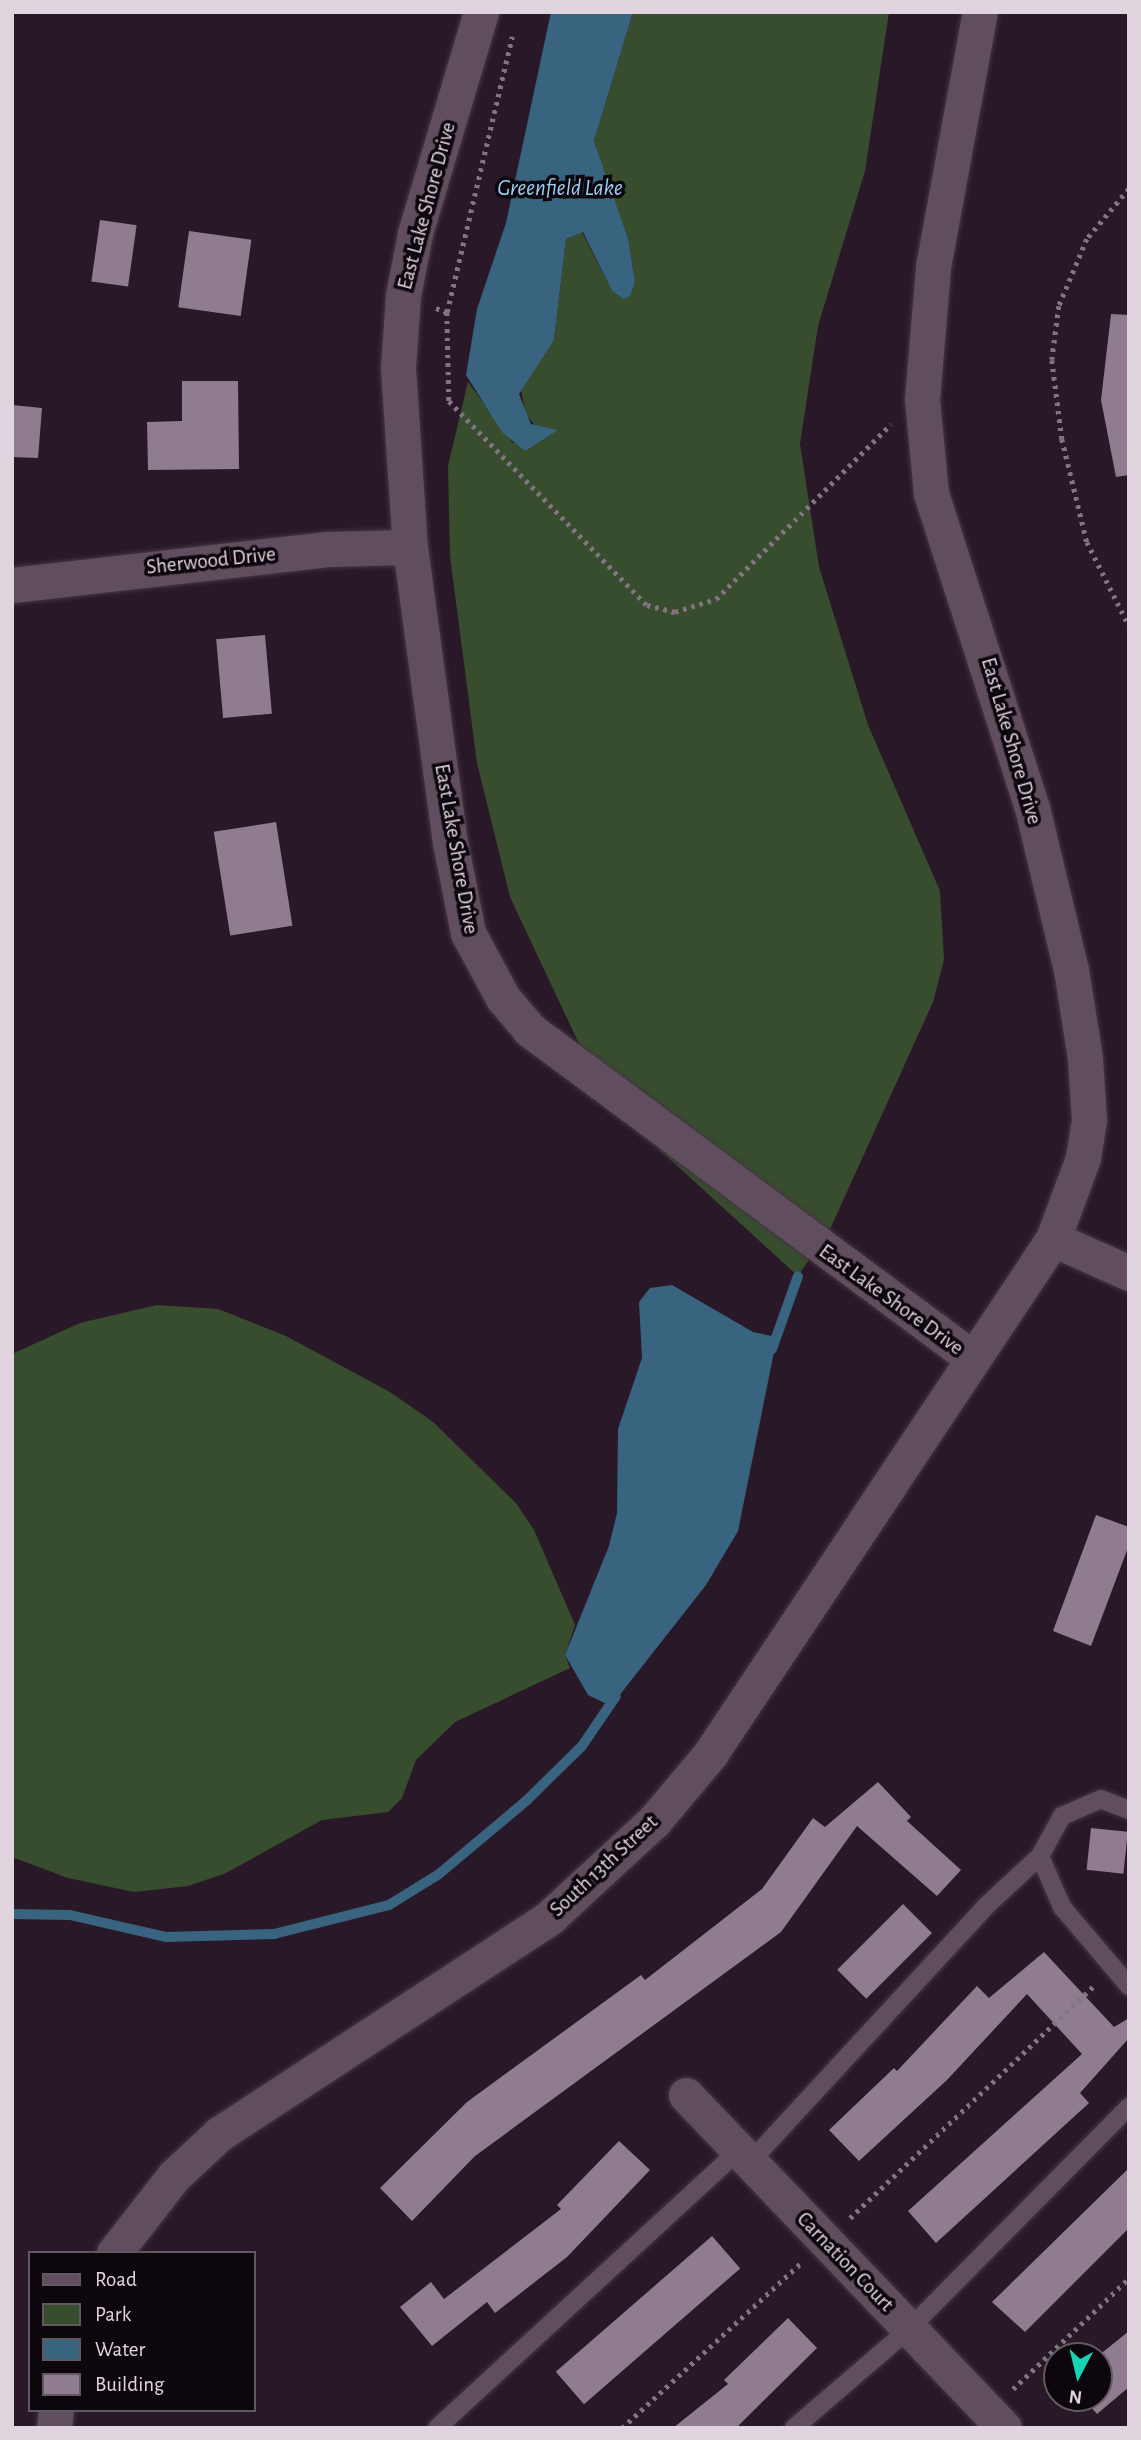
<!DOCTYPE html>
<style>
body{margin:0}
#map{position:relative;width:1141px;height:2440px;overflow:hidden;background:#291928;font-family:"Alegreya Sans",sans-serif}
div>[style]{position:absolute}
.green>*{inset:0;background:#384d2e}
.water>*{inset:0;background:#38647f}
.stream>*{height:10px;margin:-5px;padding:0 5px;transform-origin:5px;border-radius:5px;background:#38647f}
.building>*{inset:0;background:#907c8f;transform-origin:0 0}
.path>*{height:4.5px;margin-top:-2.25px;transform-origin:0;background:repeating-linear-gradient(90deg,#827581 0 3.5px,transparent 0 8.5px)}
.roads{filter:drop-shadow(0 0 2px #433642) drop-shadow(0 0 2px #433642)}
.service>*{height:18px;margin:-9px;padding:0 9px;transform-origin:9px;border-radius:9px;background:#604e5f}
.minor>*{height:35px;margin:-17.5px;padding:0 17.5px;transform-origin:17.5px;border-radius:17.5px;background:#604e5f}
span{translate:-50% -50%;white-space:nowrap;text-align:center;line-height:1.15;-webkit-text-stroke:7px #0d070d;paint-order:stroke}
.street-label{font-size:21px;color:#e0d5df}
.water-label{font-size:23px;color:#99d1f5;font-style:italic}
.frame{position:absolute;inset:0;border:14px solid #e0d5df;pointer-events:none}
.legend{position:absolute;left:28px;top:2251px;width:228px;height:161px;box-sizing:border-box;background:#0d070d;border:2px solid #615961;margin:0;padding:9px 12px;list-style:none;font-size:21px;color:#e0d5df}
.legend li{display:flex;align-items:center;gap:14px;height:35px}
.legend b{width:35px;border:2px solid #615961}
.north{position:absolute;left:1043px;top:2342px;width:70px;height:70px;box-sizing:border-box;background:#0d070d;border:2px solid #615961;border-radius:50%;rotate:187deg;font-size:19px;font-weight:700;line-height:28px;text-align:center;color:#e0d5df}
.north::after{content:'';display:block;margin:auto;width:24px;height:32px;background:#17d5b3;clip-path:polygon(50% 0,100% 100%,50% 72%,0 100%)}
</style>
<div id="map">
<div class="green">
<i style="clip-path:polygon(633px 12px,889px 12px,865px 171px,818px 326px,800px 444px,819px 567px,868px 725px,940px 891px,944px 960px,933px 1002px,831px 1227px,798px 1276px,661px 1151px,618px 1102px,581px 1048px,510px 897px,477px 763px,450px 556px,448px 466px,468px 382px,513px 443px,536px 427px,526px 414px,520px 385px,554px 340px,566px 239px,582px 232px,612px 291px,623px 299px,635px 282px,628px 238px,594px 141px)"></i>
<i style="clip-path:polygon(157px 1305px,218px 1309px,286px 1336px,390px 1392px,433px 1422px,516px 1503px,534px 1530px,575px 1625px,565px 1655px,570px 1668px,455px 1722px,416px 1760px,402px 1798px,388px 1812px,322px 1820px,226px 1873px,188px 1886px,134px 1892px,68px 1878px,12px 1857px,12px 1354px,80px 1323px)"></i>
</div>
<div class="water">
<i style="clip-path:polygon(551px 12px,633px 12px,594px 141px,628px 238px,635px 282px,630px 296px,623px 299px,612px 291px,583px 232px,566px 239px,554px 340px,519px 394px,531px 424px,558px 430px,525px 451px,502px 432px,466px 375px,477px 309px,506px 223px)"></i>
<i style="clip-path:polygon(672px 1285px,753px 1332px,777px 1337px,738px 1531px,706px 1585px,611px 1706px,588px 1695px,565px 1655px,609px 1546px,617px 1513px,618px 1429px,642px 1358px,639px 1302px,650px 1288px)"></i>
</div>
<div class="stream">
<i style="left:772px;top:1349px;width:77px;rotate:-70.4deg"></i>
<i style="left:12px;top:1914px;width:58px;rotate:1deg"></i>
<i style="left:70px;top:1915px;width:98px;rotate:12.9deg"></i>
<i style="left:166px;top:1937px;width:108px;rotate:-1.6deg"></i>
<i style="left:274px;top:1934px;width:119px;rotate:-14.2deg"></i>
<i style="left:389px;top:1905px;width:59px;rotate:-31.8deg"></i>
<i style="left:439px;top:1874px;width:114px;rotate:-40deg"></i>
<i style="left:526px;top:1801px;width:78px;rotate:-44.5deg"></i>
<i style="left:582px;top:1746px;width:60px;rotate:-55.8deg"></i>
</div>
<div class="building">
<i style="left:100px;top:220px;width:37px;height:62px;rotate:8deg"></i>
<i style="left:189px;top:231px;width:63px;height:77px;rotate:8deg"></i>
<i style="clip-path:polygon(1111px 314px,1129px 315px,1129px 475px,1116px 477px,1101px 400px)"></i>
<i style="clip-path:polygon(182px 381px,238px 381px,239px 469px,148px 470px,147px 422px,182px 421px)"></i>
<i style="clip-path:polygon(12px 405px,42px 408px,38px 458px,12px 457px)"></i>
<i style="left:265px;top:635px;width:79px;height:49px;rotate:85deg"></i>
<i style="left:276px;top:822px;width:105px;height:63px;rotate:81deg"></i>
<i style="clip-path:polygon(1096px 1515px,1129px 1527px,1129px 1545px,1091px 1646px,1053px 1631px)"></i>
<i style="clip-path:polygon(878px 1782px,911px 1817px,907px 1821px,961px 1870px,937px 1896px,857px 1826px,781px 1932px,475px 2156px,412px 2221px,380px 2188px,467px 2102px,641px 1975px,645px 1980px,762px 1889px,813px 1818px,825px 1827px)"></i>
<i style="left:1091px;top:1828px;width:37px;height:42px;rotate:6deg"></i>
<i style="left:903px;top:1904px;width:41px;height:93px;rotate:45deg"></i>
<i style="clip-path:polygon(1044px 1952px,1114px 2027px,1129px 2018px,1129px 2038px,1080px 2093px,1089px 2103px,936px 2243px,908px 2211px,1082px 2054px,1027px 1994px,947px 2080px,859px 2161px,829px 2130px,894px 2068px,897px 2071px,977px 1986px,989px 1998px)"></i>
<i style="clip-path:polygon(619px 2141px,650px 2170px,567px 2257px,495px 2313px,487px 2302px,432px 2346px,400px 2307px,431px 2282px,444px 2299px,561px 2209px,557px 2205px)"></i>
<i style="clip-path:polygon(1129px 2168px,1129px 2228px,1025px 2332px,992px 2302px)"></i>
<i style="left:712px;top:2236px;width:43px;height:207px;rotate:49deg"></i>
<i style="clip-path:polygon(788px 2318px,817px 2348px,736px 2428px,673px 2428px,728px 2384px,724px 2380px)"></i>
<i style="clip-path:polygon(1129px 2331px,1129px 2387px,1097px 2414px,1083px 2398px,1099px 2398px,1098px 2356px)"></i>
</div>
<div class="path">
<i style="left:1129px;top:189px;width:65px;rotate:130deg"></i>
<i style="left:1087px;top:239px;width:73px;rotate:112.7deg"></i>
<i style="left:1059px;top:306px;width:54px;rotate:97.4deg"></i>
<i style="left:1052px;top:360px;width:80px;rotate:82.8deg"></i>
<i style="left:1062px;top:439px;width:106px;rotate:76.4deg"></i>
<i style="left:1087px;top:542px;width:94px;rotate:63.4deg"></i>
<i style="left:436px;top:308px;width:12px;rotate:20deg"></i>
<i style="left:447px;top:312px;width:89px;rotate:88.7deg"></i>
<i style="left:449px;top:401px;width:284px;rotate:45.9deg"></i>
<i style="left:647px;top:605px;width:29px;rotate:14deg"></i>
<i style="left:675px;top:612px;width:43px;rotate:-17.6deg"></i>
<i style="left:716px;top:599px;width:247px;rotate:-45deg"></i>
<i style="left:447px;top:312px;width:283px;rotate:-76.7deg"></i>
<i style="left:850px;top:2218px;width:338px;rotate:-43.6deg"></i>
<i style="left:1013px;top:2389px;width:161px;rotate:-43.7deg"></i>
<i style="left:622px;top:2428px;width:242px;rotate:-42.7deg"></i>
</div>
<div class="roads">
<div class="service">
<i style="left:1129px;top:1810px;width:30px;rotate:-159deg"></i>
<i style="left:1101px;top:1799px;width:43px;rotate:156.4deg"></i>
<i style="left:1062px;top:1816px;width:46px;rotate:118.8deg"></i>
<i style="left:1040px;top:1856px;width:56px;rotate:66.7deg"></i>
<i style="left:1062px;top:1907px;width:104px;rotate:49.7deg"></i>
<i style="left:750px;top:2162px;width:348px;rotate:-47.3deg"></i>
<i style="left:986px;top:1906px;width:74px;rotate:-42.8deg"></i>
<i style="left:437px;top:2428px;width:410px;rotate:-42.6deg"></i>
<i style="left:794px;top:2428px;width:152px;rotate:-40.7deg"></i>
<i style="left:909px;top:2329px;width:313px;rotate:-45.3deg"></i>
</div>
<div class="minor">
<i style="left:481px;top:12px;width:232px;rotate:106.6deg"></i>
<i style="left:415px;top:234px;width:63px;rotate:101deg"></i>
<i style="left:403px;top:296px;width:72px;rotate:94deg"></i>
<i style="left:398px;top:368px;width:179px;rotate:86.2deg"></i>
<i style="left:410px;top:547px;width:298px;rotate:82.3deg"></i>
<i style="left:450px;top:842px;width:93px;rotate:78.8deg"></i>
<i style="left:468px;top:933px;width:74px;rotate:61.7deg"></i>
<i style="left:503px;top:998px;width:42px;rotate:49.8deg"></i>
<i style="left:530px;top:1030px;width:549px;rotate:36.56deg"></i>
<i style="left:12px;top:585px;width:318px;rotate:-6.5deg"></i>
<i style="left:328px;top:549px;width:82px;rotate:-1.4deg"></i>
<i style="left:1053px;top:1239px;width:83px;rotate:24.1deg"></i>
<i style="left:686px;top:2095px;width:460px;rotate:46.3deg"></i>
<i style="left:114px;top:2253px;width:98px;rotate:-52.1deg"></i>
<i style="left:174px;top:2176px;width:62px;rotate:-43deg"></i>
<i style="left:219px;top:2134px;width:396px;rotate:-33.2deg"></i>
<i style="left:550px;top:1917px;width:142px;rotate:-42.7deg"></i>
<i style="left:654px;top:1821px;width:89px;rotate:-50deg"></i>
<i style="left:711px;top:1753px;width:617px;rotate:-56.36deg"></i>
<i style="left:1053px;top:1239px;width:86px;rotate:-69.7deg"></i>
<i style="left:1083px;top:1158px;width:38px;rotate:-81deg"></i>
<i style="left:1089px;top:1120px;width:62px;rotate:-93.7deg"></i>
<i style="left:1085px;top:1058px;width:89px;rotate:-99deg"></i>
<i style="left:1071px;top:970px;width:167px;rotate:-103.5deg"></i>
<i style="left:1032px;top:808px;width:331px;rotate:-107.8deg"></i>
<i style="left:931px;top:493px;width:94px;rotate:-95.5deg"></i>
<i style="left:922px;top:399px;width:132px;rotate:-85.2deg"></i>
<i style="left:933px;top:267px;width:259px;rotate:-79.6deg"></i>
<i style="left:54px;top:2428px;width:18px;rotate:-84deg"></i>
</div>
</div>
<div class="street-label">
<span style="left:427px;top:206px;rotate:-75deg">East Lake Shore Drive</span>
<span style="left:211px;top:561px;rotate:-6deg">Sherwood Drive</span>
<span style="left:1011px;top:741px;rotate:74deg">East Lake Shore Drive</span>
<span style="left:456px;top:849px;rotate:80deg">East Lake Shore Drive</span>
<span style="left:891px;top:1300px;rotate:36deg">East Lake Shore Drive</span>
<span style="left:604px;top:1866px;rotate:-43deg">South 13th Street</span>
<span style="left:845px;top:2262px;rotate:46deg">Carnation Court</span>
</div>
<div class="water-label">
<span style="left:560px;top:189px">Greenfield Lake</span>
</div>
<div class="frame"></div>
<ul class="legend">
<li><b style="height:9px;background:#604e5f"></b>Road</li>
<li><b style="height:19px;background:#384d2e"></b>Park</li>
<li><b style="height:19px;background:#38647f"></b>Water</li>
<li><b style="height:19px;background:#907c8f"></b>Building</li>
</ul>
<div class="north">N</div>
</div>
